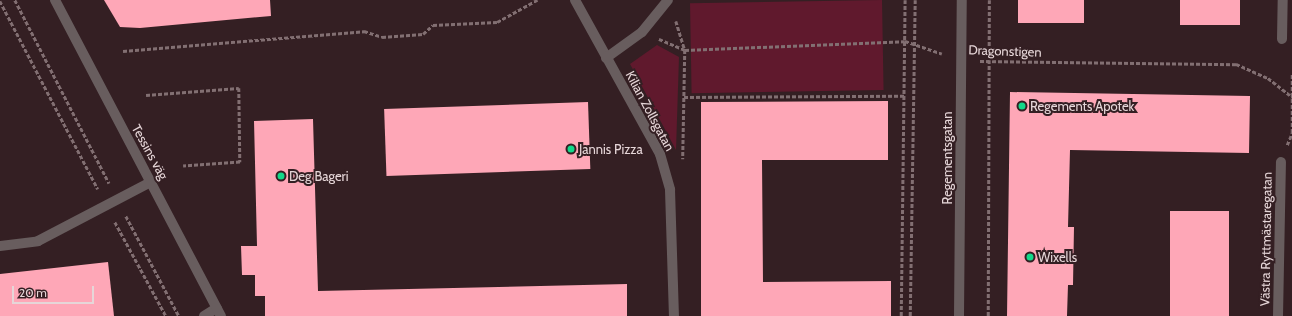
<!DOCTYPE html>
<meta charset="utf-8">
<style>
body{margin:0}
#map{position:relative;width:1292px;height:316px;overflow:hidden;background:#341f23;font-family:Cabin,sans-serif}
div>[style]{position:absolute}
.green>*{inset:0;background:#60192d;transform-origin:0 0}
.building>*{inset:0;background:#fea7b7;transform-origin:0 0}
.path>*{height:2.5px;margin-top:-1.25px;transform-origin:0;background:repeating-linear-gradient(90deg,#826f72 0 4px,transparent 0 6px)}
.service>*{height:10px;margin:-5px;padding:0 5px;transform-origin:5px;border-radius:5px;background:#685d5e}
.minor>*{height:10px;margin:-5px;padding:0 5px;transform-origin:5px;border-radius:5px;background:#685d5e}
.tertiary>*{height:10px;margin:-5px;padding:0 5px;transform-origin:5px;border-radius:5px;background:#685d5e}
.dots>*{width:11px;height:11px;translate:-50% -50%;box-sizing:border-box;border:2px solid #341f23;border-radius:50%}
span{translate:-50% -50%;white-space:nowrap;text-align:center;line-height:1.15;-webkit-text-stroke:4px #341f23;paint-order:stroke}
.street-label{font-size:13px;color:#e6d6d8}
.poi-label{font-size:13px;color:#e6d6d8}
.left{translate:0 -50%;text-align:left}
.scale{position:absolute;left:12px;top:286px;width:82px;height:18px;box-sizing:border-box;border:2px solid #e6d6d8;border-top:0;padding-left:5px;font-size:12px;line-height:14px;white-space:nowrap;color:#e6d6d8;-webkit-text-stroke:3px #341f23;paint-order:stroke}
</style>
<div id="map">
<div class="green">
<i style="left:882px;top:0;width:90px;height:192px;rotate:89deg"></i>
<i style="clip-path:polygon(657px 45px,679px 57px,676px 150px,630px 64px)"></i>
</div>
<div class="building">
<i style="clip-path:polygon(104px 0,270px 0,271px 16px,140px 28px,120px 27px)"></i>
<i style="left:1018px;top:0;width:66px;height:23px"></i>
<i style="left:1180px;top:0;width:60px;height:25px"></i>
<i style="clip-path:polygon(1010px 92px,1250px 96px,1249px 153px,1070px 150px,1068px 227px,1074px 227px,1073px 285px,1068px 285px,1067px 316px,1007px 316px)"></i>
<i style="clip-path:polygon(888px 101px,888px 160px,762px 160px,763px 282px,891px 281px,891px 316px,701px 316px,701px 102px)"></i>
<i style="left:588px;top:102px;width:67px;height:204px;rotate:88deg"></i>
<i style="clip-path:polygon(313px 119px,318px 291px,627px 284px,627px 316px,265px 316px,265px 296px,255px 296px,255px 275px,242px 275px,241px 246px,257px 246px,254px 121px)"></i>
<i style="left:1170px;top:211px;width:59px;height:105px"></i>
<i style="clip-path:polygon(108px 262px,114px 316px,0 316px,0 274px)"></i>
</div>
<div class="path">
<i style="left:15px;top:0;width:206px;rotate:62.8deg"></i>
<i style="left:0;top:1px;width:212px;rotate:62.5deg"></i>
<i style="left:676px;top:21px;width:30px;rotate:73deg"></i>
<i style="left:685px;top:50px;width:109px;rotate:91.1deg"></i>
<i style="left:659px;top:39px;width:28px;rotate:23deg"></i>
<i style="left:685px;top:50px;width:220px;rotate:-2.3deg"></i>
<i style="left:905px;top:41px;width:39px;rotate:19deg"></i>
<i style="left:123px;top:51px;width:242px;rotate:-4.7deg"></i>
<i style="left:364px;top:31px;width:19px;rotate:18deg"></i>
<i style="left:382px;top:37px;width:41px;rotate:-4.2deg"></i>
<i style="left:423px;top:34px;width:13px;rotate:-42deg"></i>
<i style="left:433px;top:25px;width:64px;rotate:-2.7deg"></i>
<i style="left:497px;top:22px;width:46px;rotate:-28.8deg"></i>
<i style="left:980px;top:61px;width:256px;rotate:0.7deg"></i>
<i style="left:1236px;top:64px;width:35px;rotate:24deg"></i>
<i style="left:1268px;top:78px;width:31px;rotate:38deg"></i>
<i style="left:146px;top:95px;width:93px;rotate:-4.3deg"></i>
<i style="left:239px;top:88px;width:74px;rotate:89.2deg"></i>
<i style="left:240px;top:162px;width:57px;rotate:176deg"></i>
<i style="left:684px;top:97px;width:220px;rotate:-0.3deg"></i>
<i style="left:1287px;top:145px;width:13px;rotate:-67deg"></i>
<i style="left:1292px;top:133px;width:60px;rotate:-90deg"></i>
<i style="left:126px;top:216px;width:113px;rotate:62.1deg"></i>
<i style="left:115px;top:222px;width:107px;rotate:61.5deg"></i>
<i style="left:901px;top:316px;width:316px;rotate:-89.3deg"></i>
<i style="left:910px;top:316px;width:316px;rotate:-89.1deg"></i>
<i style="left:988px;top:316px;width:316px;rotate:-89.8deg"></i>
</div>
<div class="service">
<i style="left:0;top:246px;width:38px;rotate:-7deg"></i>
<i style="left:38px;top:241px;width:127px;rotate:-27.6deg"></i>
<i style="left:204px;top:316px;width:15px;rotate:-32deg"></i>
</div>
<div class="minor">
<i style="left:575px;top:0;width:176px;rotate:61.1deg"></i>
<i style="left:660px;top:154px;width:37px;rotate:74deg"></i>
<i style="left:670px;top:190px;width:126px;rotate:88.2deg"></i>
<i style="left:1282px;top:39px;width:39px;rotate:-89deg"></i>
<i style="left:606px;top:58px;width:44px;rotate:-35.8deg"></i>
<i style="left:642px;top:32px;width:41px;rotate:-50.9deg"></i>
<i style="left:1278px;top:316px;width:154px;rotate:-88.9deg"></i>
</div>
<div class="tertiary">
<i style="left:55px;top:0;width:357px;rotate:62.3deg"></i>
<i style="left:959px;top:316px;width:316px;rotate:-89.5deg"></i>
</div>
<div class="dots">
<i style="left:1022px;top:106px;background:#12d98a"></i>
<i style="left:571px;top:149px;background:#12d98a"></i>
<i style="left:281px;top:176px;background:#12d98a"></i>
<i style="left:1030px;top:257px;background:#12d98a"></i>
</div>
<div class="street-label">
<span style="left:1005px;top:51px;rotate:2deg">Dragonstigen</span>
<span style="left:650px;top:111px;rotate:62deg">Kilian Zollsgatan</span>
<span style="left:150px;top:152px;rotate:61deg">Tessins väg</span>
<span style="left:947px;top:158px;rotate:-90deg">Regementsgatan</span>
<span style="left:1266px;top:239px;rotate:-89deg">Västra Ryttmästaregatan</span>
</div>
<div class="poi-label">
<span class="left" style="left:1030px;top:106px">Regements Apotek</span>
<span class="left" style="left:579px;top:149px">Jannis Pizza</span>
<span class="left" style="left:289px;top:176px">Deg Bageri</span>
<span class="left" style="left:1038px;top:257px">Wixells</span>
</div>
<div class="scale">20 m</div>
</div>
